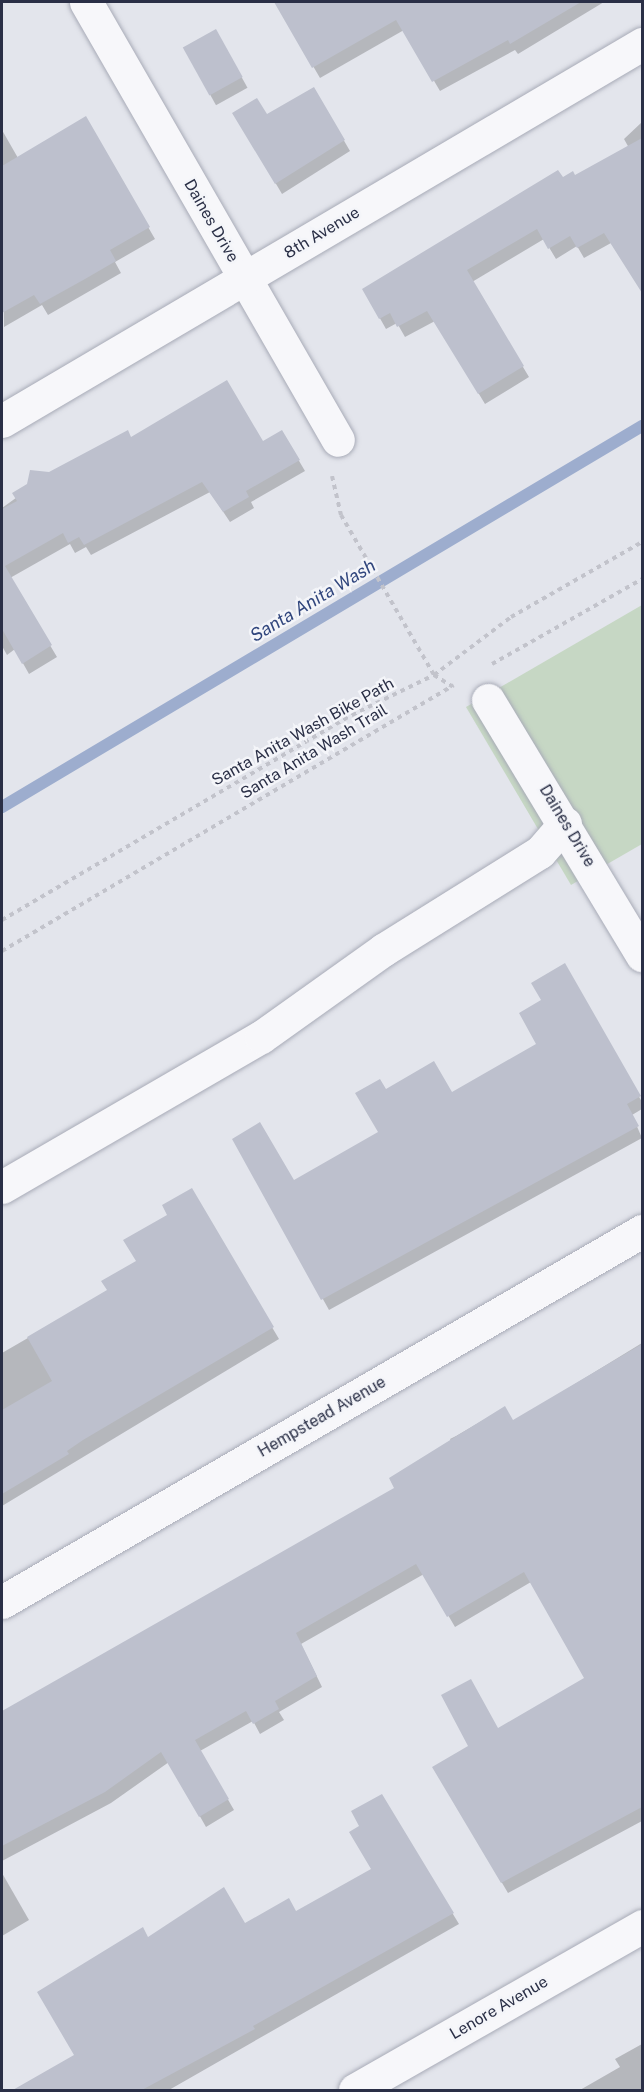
<!DOCTYPE html>
<style>
body{margin:0}
#map{position:relative;width:644px;height:2092px;overflow:hidden;background:#e3e5ec;font-family:"Public Sans",sans-serif}
div>[style]{position:absolute}
.green>*{inset:0;background:#c6d7c4}
.shadow>*{inset:0;background:#0003;transform-origin:0 0}
.stream>*{height:12px;margin:-6px;padding:0 6px;transform-origin:6px;border-radius:6px;background:#9dadce}
.building>*{inset:0;background:#bdc0cd;transform-origin:0 0}
.path>*{height:4px;margin-top:-2px;transform-origin:0;background:repeating-linear-gradient(90deg,#c2c3cb 0 4.5px,transparent 0 9px)}
.roads{filter:drop-shadow(0 0 2px #a8abb7) drop-shadow(0 0 2px #a8abb7)}
.minor>*{height:33px;margin:-16.5px;padding:0 16.5px;transform-origin:16.5px;border-radius:16.5px;background:#f7f7fa}
span{translate:-50% -50%;white-space:nowrap;text-align:center;line-height:1.15;-webkit-text-stroke:5px #f4f5f9;paint-order:stroke}
.street-label{font-size:16px;color:#2a2f46}
.water-label{font-size:18px;color:#31467d;font-style:italic}
.frame{position:absolute;inset:0;border:3px solid #2a2f46;pointer-events:none}
</style>
<div id="map">
<div class="green">
<i style="clip-path:polygon(642px 605px,642px 844px,571px 885px,466px 707px)"></i>
</div>
<div class="shadow">
<i style="clip-path:polygon(286px 2px,604px 2px,518px 54px,515px 50px,440px 91px,404px 30px,320px 78px,278px 6px)"></i>
<i style="left:216px;top:31px;width:65px;height:36px;rotate:61deg"></i>
<i style="clip-path:polygon(314px 89px,350px 151px,282px 194px,234px 113px,266px 116px)"></i>
<i style="clip-path:polygon(85px 118px,155px 239px,115px 262px,121px 273px,48px 315px,42px 305px,4px 327px,2px 130px,18px 158px)"></i>
<i style="clip-path:polygon(642px 122px,642px 291px,611px 243px,584px 258px,577px 246px,556px 259px,544px 239px,472px 282px,529px 377px,485px 404px,435px 321px,405px 337px,397px 323px,386px 329px,364px 290px,562px 179px,574px 177px,629px 148px,624px 139px)"></i>
<i style="clip-path:polygon(282px 432px,305px 471px,251px 502px,254px 508px,230px 522px,210px 492px,91px 555px,86px 547px,75px 553px,70px 544px,10px 578px,57px 657px,29px 674px,15px 649px,7px 655px,2px 646px,2px 508px,49px 474px,131px 439px,263px 443px)"></i>
<i style="clip-path:polygon(565px 965px,642px 1102px,642px 1109px,632px 1115px,642px 1138px,329px 1310px,234px 1139px,293px 1182px,380px 1133px,386px 1091px,451px 1094px,539px 1044px,543px 1001px)"></i>
<i style="clip-path:polygon(191px 1190px,279px 1339px,2px 1506px,2px 1353px,109px 1291px,138px 1262px)"></i>
<i style="clip-path:polygon(642px 1343px,642px 1821px,508px 1893px,434px 1768px,586px 1678px,531px 1582px,455px 1627px,424px 1574px,301px 1644px,322px 1687px,279px 1712px,284px 1720px,260px 1734px,253px 1721px,200px 1751px,234px 1810px,206px 1827px,169px 1762px,111px 1803px,2px 1861px,2px 1717px,396px 1488px,452px 1443px,450px 1439px,456px 1436px,504px 1408px,513px 1422px)"></i>
<i style="clip-path:polygon(381px 1796px,459px 1924px,169px 2090px,33px 2090px,76px 2056px,148px 1939px,244px 1925px,296px 1913px,373px 1870px,361px 1826px)"></i>
<i style="clip-path:polygon(2px 1873px,29px 1920px,2px 1936px)"></i>
<i style="clip-path:polygon(642px 2044px,642px 2090px,580px 2090px,620px 2067px,615px 2059px)"></i>
</div>
<div class="stream">
<i style="left:2px;top:807px;width:745px;rotate:-30.77deg"></i>
</div>
<div class="building">
<i style="clip-path:polygon(274px 2px,581px 2px,510px 44px,508px 40px,432px 82px,396px 20px,312px 68px)"></i>
<i style="left:216px;top:29px;width:55px;height:38px;rotate:61deg"></i>
<i style="clip-path:polygon(314px 87px,345px 140px,275px 184px,232px 113px,257px 98px,267px 114px)"></i>
<i style="clip-path:polygon(86px 116px,150px 227px,110px 250px,116px 261px,85px 279px,40px 304px,34px 295px,2px 313px,2px 166px)"></i>
<i style="clip-path:polygon(642px 138px,642px 293px,604px 233px,577px 248px,570px 236px,548px 249px,537px 229px,467px 270px,524px 366px,478px 394px,427px 311px,397px 327px,390px 313px,379px 319px,362px 289px,558px 170px,563px 177px,573px 171px,575px 175px)"></i>
<i style="clip-path:polygon(227px 380px,263px 441px,282px 430px,300px 460px,246px 491px,249px 497px,223px 512px,202px 482px,84px 545px,79px 537px,68px 543px,63px 533px,5px 566px,52px 645px,22px 664px,2px 629px,2px 509px,17px 501px,12px 493px,27px 484px,30px 470px,49px 472px,128px 430px,131px 437px)"></i>
<i style="clip-path:polygon(565px 963px,641px 1096px,627px 1104px,639px 1126px,321px 1300px,232px 1139px,260px 1122px,294px 1180px,378px 1132px,355px 1093px,380px 1079px,386px 1089px,434px 1061px,452px 1092px,536px 1044px,519px 1013px,541px 1000px,531px 983px)"></i>
<i style="clip-path:polygon(192px 1188px,274px 1327px,83px 1440px,67px 1451px,69px 1454px,2px 1494px,2px 1410px,52px 1381px,27px 1337px,107px 1290px,101px 1281px,136px 1261px,123px 1240px,167px 1215px,162px 1205px)"></i>
<i style="clip-path:polygon(642px 1344px,642px 1807px,501px 1883px,432px 1767px,468px 1746px,441px 1695px,471px 1679px,498px 1728px,584px 1678px,524px 1572px,447px 1617px,416px 1564px,296px 1633px,317px 1676px,275px 1701px,279px 1709px,253px 1724px,246px 1711px,195px 1740px,229px 1799px,199px 1817px,161px 1752px,105px 1792px,2px 1846px,2px 1711px,394px 1488px,389px 1478px,505px 1406px,513px 1420px)"></i>
<i style="clip-path:polygon(382px 1794px,454px 1913px,253px 2026px,255px 2029px,140px 2091px,11px 2091px,74px 2055px,37px 1992px,143px 1927px,148px 1937px,224px 1887px,245px 1923px,289px 1898px,296px 1911px,371px 1869px,349px 1832px,359px 1826px,351px 1811px)"></i>
</div>
<div class="path">
<i style="left:332px;top:476px;width:40px;rotate:77deg"></i>
<i style="left:341px;top:515px;width:185px;rotate:59.8deg"></i>
<i style="left:434px;top:675px;width:22px;rotate:32deg"></i>
<i style="left:492px;top:664px;width:172px;rotate:-29.5deg"></i>
<i style="left:2px;top:920px;width:406px;rotate:-30.4deg"></i>
<i style="left:352px;top:715px;width:91px;rotate:-26deg"></i>
<i style="left:434px;top:675px;width:96px;rotate:-37deg"></i>
<i style="left:511px;top:617px;width:151px;rotate:-29.8deg"></i>
<i style="left:2px;top:951px;width:524px;rotate:-30.48deg"></i>
</div>
<div class="roads">
<div class="minor">
<i style="left:86px;top:2px;width:505px;rotate:60.09deg"></i>
<i style="left:2px;top:421px;width:743px;rotate:-30.5deg"></i>
<i style="left:488px;top:700px;width:298px;rotate:58.9deg"></i>
<i style="left:2px;top:1187px;width:299px;rotate:-30.1deg"></i>
<i style="left:261px;top:1037px;width:150px;rotate:-35.5deg"></i>
<i style="left:383px;top:950px;width:185px;rotate:-32deg"></i>
<i style="left:540px;top:852px;width:38px;rotate:-49deg"></i>
<i style="left:2px;top:1602px;width:740px;rotate:-30.1deg"></i>
<i style="left:355px;top:2090px;width:331px;rotate:-29.7deg"></i>
</div>
</div>
<div class="street-label">
<span style="left:211px;top:221px;rotate:60deg">Daines Drive</span>
<span style="left:322px;top:233px;rotate:-31deg">8th Avenue</span>
<span style="left:303px;top:732px;rotate:-29deg">Santa Anita Wash Bike Path</span>
<span style="left:314px;top:752px;rotate:-31deg">Santa Anita Wash Trail</span>
<span style="left:567px;top:826px;rotate:59deg">Daines Drive</span>
<span style="left:322px;top:1417px;rotate:-30deg">Hempstead Avenue</span>
<span style="left:499px;top:2008px;rotate:-30deg">Lenore Avenue</span>
</div>
<div class="water-label">
<span style="left:313px;top:601px;rotate:-31deg">Santa Anita Wash</span>
</div>
<div class="frame"></div>
</div>
